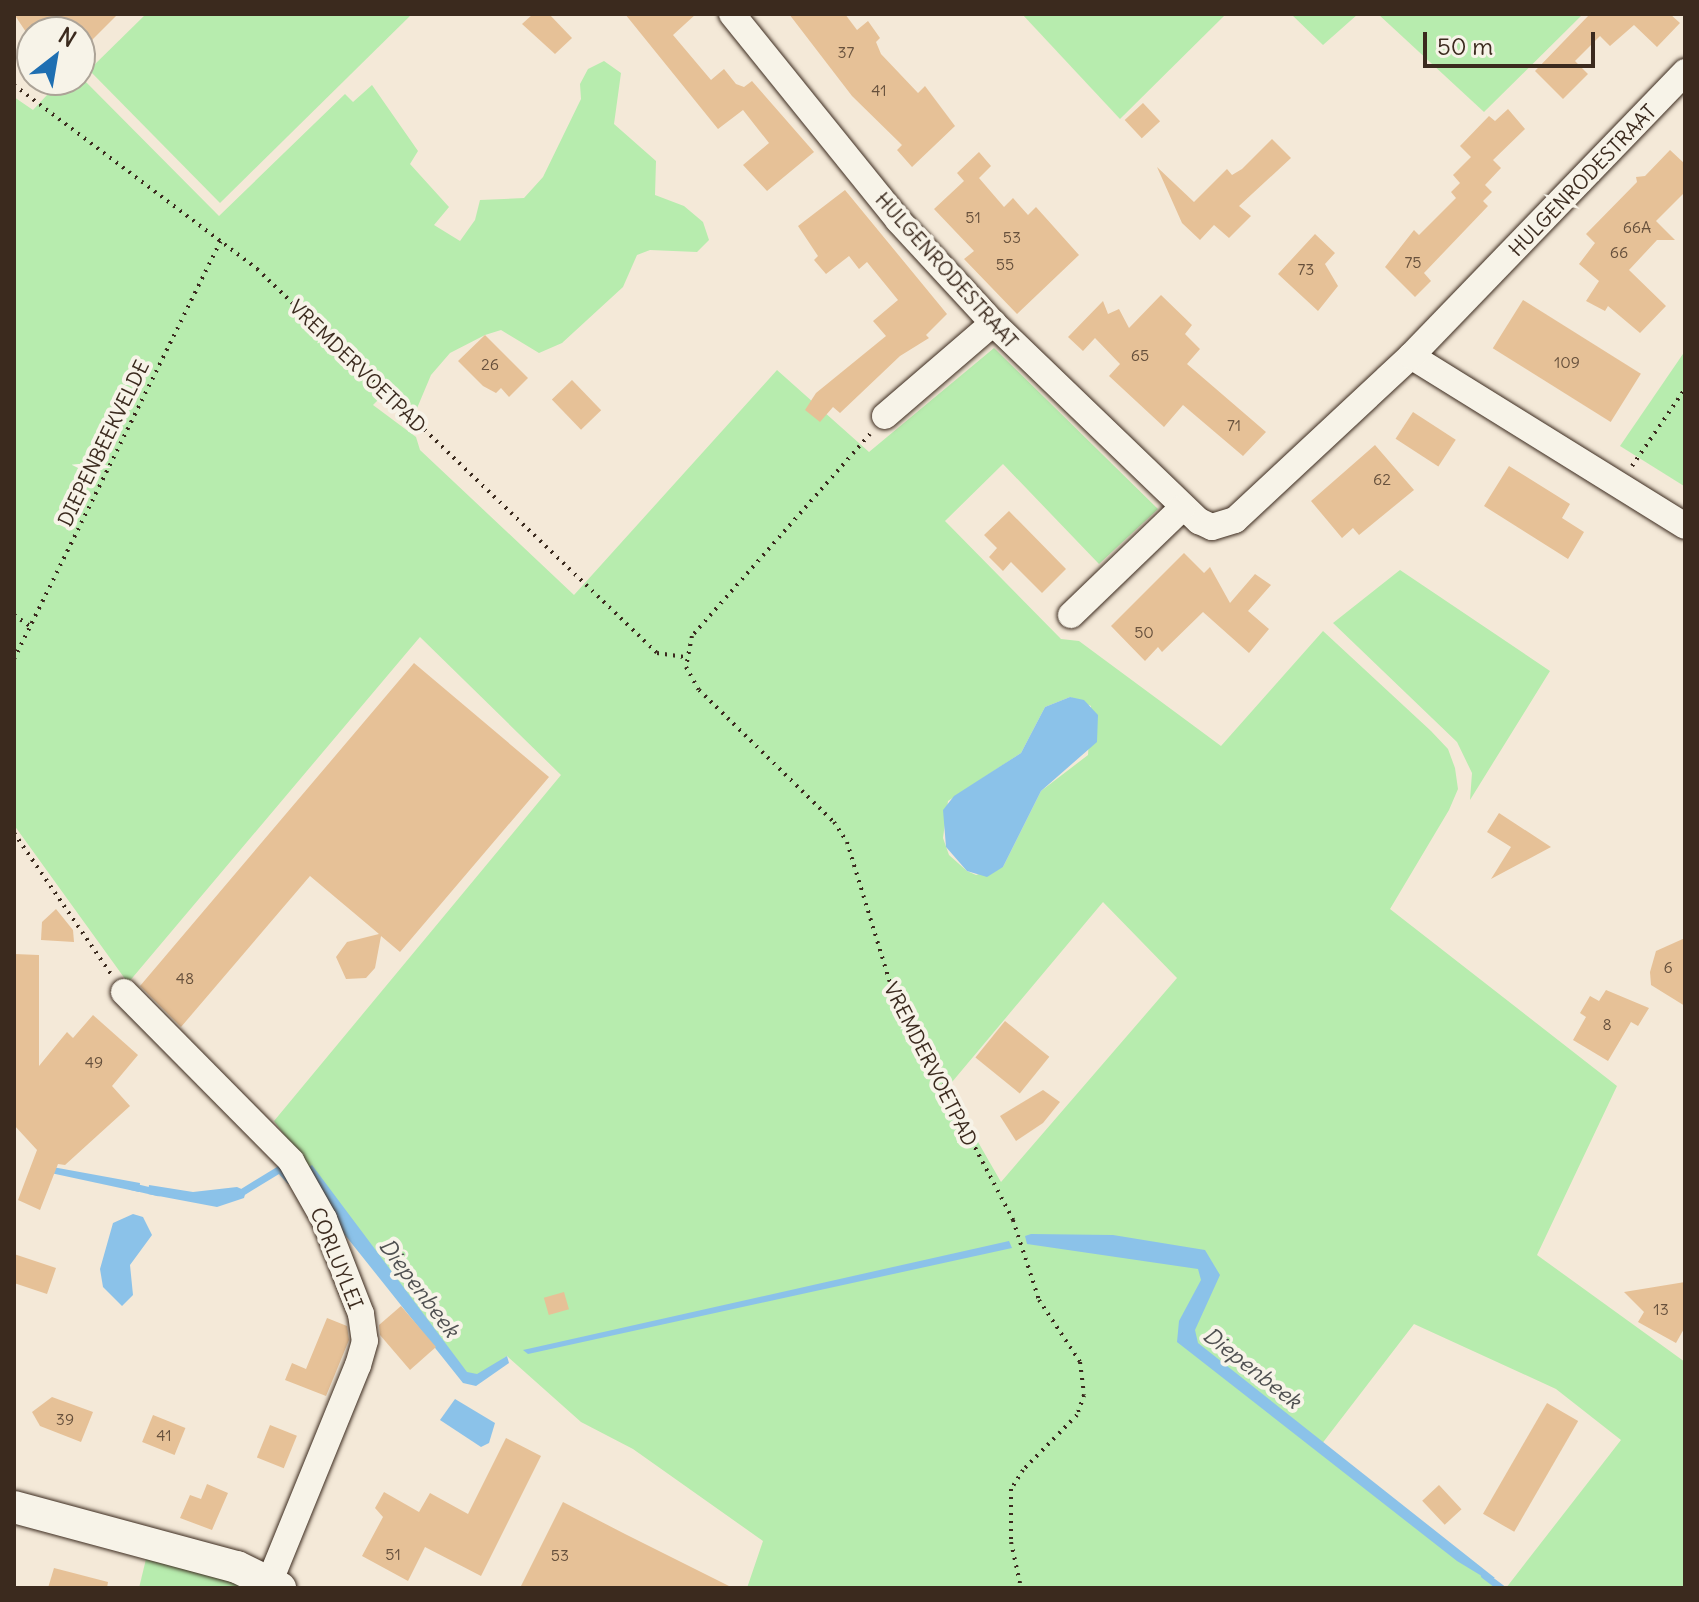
<!DOCTYPE html>
<style>
body{margin:0}
#map{position:relative;width:1699px;height:1602px;overflow:hidden;background:#f4e9d8;font-family:Delius,sans-serif}
div>[style]{position:absolute}
.green>*{inset:0;background:#b7ecae}
.water>*{inset:0;background:#8bc2e9}
.stream>*{height:7px;margin:-3.5px;padding:0 3.5px;transform-origin:3.5px;border-radius:3.5px;background:#8bc2e9}
.building>*{inset:0;background:#e6c197;transform-origin:0 0}
.path>*{height:4px;margin-top:-2px;transform-origin:0;background:repeating-linear-gradient(90deg,#3b2a1e 0 2px,transparent 0 8px)}
.roads{filter:drop-shadow(0 0 2px #3b2a1e) drop-shadow(0 0 2px #3b2a1e)}
.minor>*{height:26px;margin:-13px;padding:0 13px;transform-origin:13px;border-radius:13px;background:#f7f3e8}
.tertiary>*{height:32px;margin:-16px;padding:0 16px;transform-origin:16px;border-radius:16px;background:#f7f3e8}
span{translate:-50% -50%;white-space:nowrap;text-align:center;line-height:1.15;-webkit-text-stroke:8px #f7f3e8;paint-order:stroke}
.number-label{font-size:16px;color:#66503c}
.number-label span{-webkit-text-stroke-width:0}
.street-label{font-size:20px;color:#3b2a1e}
.water-label{font-size:22px;color:#4f5051;font-style:italic}
.frame{position:absolute;inset:0;border:16px solid #3b2a1e;pointer-events:none}
.north{position:absolute;left:16px;top:16px;width:80px;height:80px;box-sizing:border-box;background:#f7f3e8;border:2px solid #aca397;border-radius:50%;rotate:31deg;font-size:22px;font-weight:700;line-height:32px;text-align:center;color:#3b2a1e}
.north::after{content:'';display:block;margin:auto;width:28px;height:36px;background:#1f6fb2;clip-path:polygon(50% 0,100% 100%,50% 72%,0 100%)}
.scale{position:absolute;left:1423px;top:32px;width:172px;height:36px;box-sizing:border-box;border:4px solid #3b2a1e;border-top:0;padding-left:10px;font-size:24px;line-height:28px;white-space:nowrap;color:#3b2a1e;-webkit-text-stroke:6px #f7f3e8;paint-order:stroke}
</style>
<div id="map">
<div class="green">
<i style="clip-path:polygon(146px 14px,412px 14px,220px 203px,89px 70px)"></i>
<i style="clip-path:polygon(1022px 14px,1226px 14px,1120px 119px)"></i>
<i style="clip-path:polygon(1291px 14px,1358px 14px,1323px 45px)"></i>
<i style="clip-path:polygon(1378px 14px,1583px 14px,1484px 112px)"></i>
<i style="clip-path:polygon(evenodd,604px 61px,621px 73px,614px 124px,656px 161px,655px 195px,684px 206px,703px 222px,709px 240px,697px 252px,650px 250px,637px 255px,623px 287px,562px 343px,539px 353px,501px 330px,485px 335px,450px 353px,431px 375px,415px 413px,381px 397px,373px 405px,416px 437px,420px 450px,574px 595px,777px 370px,869px 452px,994px 348px,1158px 509px,1099px 564px,1003px 464px,945px 521px,1061px 639px,1079px 641px,1221px 746px,1323px 631px,1431px 731px,1448px 749px,1455px 768px,1458px 789px,1449px 810px,1390px 909px,1617px 1086px,1537px 1255px,1685px 1362px,1685px 1588px,1506px 1588px,1621px 1440px,1556px 1389px,1414px 1324px,1321px 1445px,1501px 1588px,747px 1588px,763px 1541px,633px 1449px,581px 1422px,507px 1356px,467px 1383px,274px 1121px,561px 775px,420px 637px,128px 983px,14px 825px,14px 97px,33px 110px,61px 80px,80px 76px,219px 216px,345px 94px,353px 102px,372px 85px,418px 151px,410px 164px,449px 207px,434px 225px,460px 241px,475px 220px,480px 200px,524px 198px,543px 177px,581px 99px,580px 84px,588px 69px,604px 61px,1070px 697px,1091px 706px,1088px 755px,1041px 791px,1003px 867px,976px 875px,967px 871px,949px 855px,943px 838px,948px 801px,1021px 753px,1045px 707px,1070px 697px,604px 61px,1103px 902px,1177px 978px,1001px 1182px,947px 1088px,1103px 902px)"></i>
<i style="clip-path:polygon(1685px 351px,1685px 485px,1684px 486px,1620px 446px)"></i>
<i style="clip-path:polygon(1400px 570px,1550px 671px,1470px 800px,1472px 773px,1457px 742px,1333px 623px)"></i>
<i style="clip-path:polygon(146px 1559px,226px 1578px,250px 1588px,139px 1588px)"></i>
</div>
<div class="water">
<i style="clip-path:polygon(1070px 697px,1084px 700px,1098px 715px,1097px 742px,1041px 791px,1003px 867px,987px 877px,967px 871px,946px 847px,943px 810px,954px 796px,1021px 753px,1045px 707px)"></i>
<i style="clip-path:polygon(312px 1165px,467px 1372px,477px 1374px,507px 1356px,509px 1363px,476px 1386px,463px 1383px,345px 1235px,304px 1170px)"></i>
<i style="clip-path:polygon(47px 1166px,140px 1183px,139px 1192px,46px 1172px)"></i>
<i style="clip-path:polygon(149px 1185px,193px 1192px,237px 1187px,246px 1191px,244px 1198px,217px 1207px,148px 1194px)"></i>
<i style="clip-path:polygon(133px 1214px,143px 1217px,152px 1235px,130px 1265px,133px 1295px,122px 1306px,103px 1287px,100px 1269px,113px 1223px)"></i>
<i style="clip-path:polygon(1031px 1234px,1113px 1235px,1205px 1250px,1220px 1275px,1195px 1330px,1198px 1343px,1495px 1578px,1485px 1578px,1457px 1561px,1177px 1342px,1179px 1321px,1201px 1280px,1198px 1269px,1027px 1244px,1025px 1236px)"></i>
<i style="clip-path:polygon(1009px 1241px,1012px 1248px,528px 1354px,523px 1350px)"></i>
<i style="clip-path:polygon(455px 1399px,495px 1423px,489px 1443px,481px 1447px,440px 1420px)"></i>
</div>
<div class="stream">
<i style="left:131px;top:1186px;width:28px;rotate:13deg"></i>
<i style="left:240px;top:1193px;width:46px;rotate:-31.6deg"></i>
<i style="left:279px;top:1169px;width:15px;rotate:48deg"></i>
<i style="left:1484px;top:1575px;width:21px;rotate:37deg"></i>
</div>
<div class="building">
<i style="clip-path:polygon(14px 14px,118px 14px,80px 52px,80px 32px,26px 32px)"></i>
<i style="clip-path:polygon(533px 14px,549px 14px,572px 38px,555px 54px,522px 24px)"></i>
<i style="clip-path:polygon(625px 14px,696px 14px,673px 35px,711px 80px,724px 69px,736px 84px,744px 87px,752px 81px,814px 152px,767px 191px,743px 165px,769px 143px,743px 110px,718px 129px)"></i>
<i style="clip-path:polygon(789px 14px,845px 14px,857px 30px,868px 21px,880px 38px,876px 42px,881px 54px,918px 93px,925px 86px,955px 126px,912px 167px,897px 150px,902px 145px,852px 96px)"></i>
<i style="clip-path:polygon(1590px 14px,1670px 14px,1680px 23px,1657px 47px,1634px 25px,1610px 46px,1600px 36px,1575px 61px,1588px 74px,1563px 99px,1535px 71px)"></i>
<i style="left:1143px;top:103px;width:25px;height:25px;rotate:47deg"></i>
<i style="clip-path:polygon(1508px 109px,1525px 129px,1493px 160px,1501px 168px,1485px 185px,1492px 192px,1483px 201px,1488px 206px,1424px 273px,1431px 281px,1415px 297px,1385px 267px,1414px 230px,1419px 235px,1456px 198px,1451px 192px,1460px 183px,1453px 175px,1471px 157px,1460px 146px,1489px 116px,1495px 121px)"></i>
<i style="clip-path:polygon(1272px 139px,1291px 158px,1239px 206px,1251px 216px,1229px 238px,1214px 225px,1200px 240px,1182px 223px,1157px 167px,1194px 202px,1227px 169px,1232px 175px,1242px 169px)"></i>
<i style="clip-path:polygon(1670px 150px,1685px 164px,1683px 194px,1656px 221px,1675px 240px,1657px 240px,1629px 270px,1666px 306px,1640px 333px,1608px 306px,1605px 311px,1586px 301px,1599px 281px,1579px 264px,1595px 243px,1586px 234px,1637px 182px,1636px 177px,1645px 176px)"></i>
<i style="clip-path:polygon(979px 152px,991px 166px,979px 178px,1004px 207px,1013px 198px,1028px 215px,1036px 207px,1079px 255px,1017px 314px,964px 259px,974px 251px,934px 209px,964px 181px,957px 173px)"></i>
<i style="clip-path:polygon(845px 190px,947px 314px,926px 335px,929px 338px,900px 356px,840px 413px,833px 407px,820px 422px,805px 410px,816px 393px,886px 336px,873px 321px,898px 300px,867px 262px,859px 269px,849px 256px,826px 274px,814px 260px,818px 256px,798px 226px)"></i>
<i style="clip-path:polygon(1315px 234px,1335px 253px,1325px 264px,1338px 286px,1318px 311px,1278px 274px)"></i>
<i style="clip-path:polygon(1161px 295px,1192px 325px,1185px 334px,1200px 349px,1187px 364px,1266px 432px,1243px 456px,1183px 405px,1164px 427px,1109px 376px,1120px 364px,1095px 338px,1083px 351px,1068px 337px,1103px 301px,1108px 314px,1119px 309px,1129px 328px)"></i>
<i style="left:1523px;top:300px;width:139px;height:57px;rotate:32deg"></i>
<i style="clip-path:polygon(485px 335px,528px 378px,509px 397px,501px 388px,496px 393px,483px 386px,458px 361px)"></i>
<i style="left:572px;top:380px;width:42px;height:28px;rotate:46deg"></i>
<i style="left:1413px;top:412px;width:51px;height:32px;rotate:33deg"></i>
<i style="clip-path:polygon(1375px 445px,1414px 490px,1359px 535px,1353px 528px,1342px 538px,1311px 501px)"></i>
<i style="clip-path:polygon(1509px 466px,1570px 504px,1562px 518px,1584px 532px,1568px 559px,1484px 506px)"></i>
<i style="clip-path:polygon(1009px 511px,1066px 569px,1042px 593px,1011px 562px,1003px 571px,989px 557px,997px 548px,984px 535px)"></i>
<i style="clip-path:polygon(1184px 553px,1204px 573px,1210px 567px,1230px 603px,1255px 574px,1271px 585px,1248px 611px,1269px 629px,1249px 653px,1203px 612px,1162px 652px,1158px 647px,1145px 661px,1111px 626px)"></i>
<i style="clip-path:polygon(414px 663px,549px 777px,400px 952px,381px 936px,375px 968px,366px 978px,346px 979px,336px 957px,347px 942px,379px 934px,310px 876px,181px 1027px,140px 986px)"></i>
<i style="clip-path:polygon(1499px 813px,1551px 847px,1491px 879px,1511px 847px,1487px 832px)"></i>
<i style="clip-path:polygon(56px 909px,73px 930px,74px 942px,41px 940px,42px 922px)"></i>
<i style="clip-path:polygon(1685px 938px,1685px 1006px,1651px 985px,1650px 972px,1656px 951px)"></i>
<i style="clip-path:polygon(14px 954px,39px 955px,39px 1066px,67px 1032px,73px 1038px,93px 1015px,138px 1055px,112px 1086px,130px 1106px,65px 1165px,58px 1164px,40px 1210px,18px 1200px,37px 1150px,14px 1125px)"></i>
<i style="clip-path:polygon(1606px 990px,1649px 1008px,1638px 1026px,1631px 1022px,1608px 1061px,1573px 1040px,1586px 1017px,1580px 1013px,1590px 996px,1599px 1001px)"></i>
<i style="left:1005px;top:1021px;width:57px;height:47px;rotate:39deg"></i>
<i style="clip-path:polygon(1043px 1090px,1060px 1102px,1043px 1123px,1016px 1141px,1000px 1116px)"></i>
<i style="clip-path:polygon(14px 1254px,56px 1268px,47px 1294px,14px 1283px)"></i>
<i style="clip-path:polygon(1685px 1282px,1685px 1327px,1676px 1343px,1638px 1322px,1644px 1312px,1624px 1292px)"></i>
<i style="left:564px;top:1292px;width:18px;height:21px;rotate:74deg"></i>
<i style="clip-path:polygon(401px 1306px,436px 1347px,410px 1370px,380px 1335px,379px 1325px)"></i>
<i style="clip-path:polygon(327px 1318px,347px 1326px,349px 1340px,326px 1396px,285px 1380px,292px 1363px,306px 1369px)"></i>
<i style="clip-path:polygon(52px 1397px,93px 1412px,81px 1442px,40px 1426px,32px 1412px)"></i>
<i style="left:1547px;top:1403px;width:36px;height:128px;rotate:30deg"></i>
<i style="left:153px;top:1415px;width:35px;height:29px;rotate:22deg"></i>
<i style="left:270px;top:1425px;width:29px;height:35px;rotate:22deg"></i>
<i style="clip-path:polygon(506px 1438px,541px 1456px,481px 1576px,425px 1547px,408px 1581px,362px 1556px,383px 1517px,375px 1508px,384px 1492px,419px 1512px,430px 1493px,468px 1514px)"></i>
<i style="clip-path:polygon(207px 1484px,228px 1493px,212px 1530px,180px 1518px,190px 1495px,201px 1499px)"></i>
<i style="left:1439px;top:1485px;width:33px;height:23px;rotate:47deg"></i>
<i style="clip-path:polygon(563px 1502px,625px 1534px,733px 1588px,520px 1588px)"></i>
<i style="clip-path:polygon(54px 1568px,108px 1582px,107px 1588px,48px 1588px)"></i>
</div>
<div class="path">
<i style="left:14px;top:85px;width:305px;rotate:37.1deg"></i>
<i style="left:257px;top:269px;width:554px;rotate:43.83deg"></i>
<i style="left:657px;top:653px;width:28px;rotate:8deg"></i>
<i style="left:870px;top:434px;width:269px;rotate:131.4deg"></i>
<i style="left:692px;top:636px;width:32px;rotate:101deg"></i>
<i style="left:686px;top:667px;width:26px;rotate:61deg"></i>
<i style="left:699px;top:690px;width:189px;rotate:44.4deg"></i>
<i style="left:834px;top:822px;width:24px;rotate:57deg"></i>
<i style="left:847px;top:842px;width:157px;rotate:73deg"></i>
<i style="left:893px;top:992px;width:258px;rotate:62.2deg"></i>
<i style="left:1013px;top:1220px;width:84px;rotate:72deg"></i>
<i style="left:1039px;top:1300px;width:74px;rotate:56.5deg"></i>
<i style="left:1080px;top:1362px;width:33px;rotate:83deg"></i>
<i style="left:1084px;top:1395px;width:21px;rotate:109deg"></i>
<i style="left:1077px;top:1415px;width:77px;rotate:134.5deg"></i>
<i style="left:1023px;top:1470px;width:22px;rotate:122deg"></i>
<i style="left:1011px;top:1489px;width:53px;rotate:90deg"></i>
<i style="left:1011px;top:1542px;width:47px;rotate:77.7deg"></i>
<i style="left:1632px;top:466px;width:93px;rotate:-55.5deg"></i>
<i style="left:14px;top:615px;width:19px;rotate:35deg"></i>
<i style="left:14px;top:659px;width:466px;rotate:-63.7deg"></i>
<i style="left:14px;top:833px;width:171px;rotate:55.5deg"></i>
</div>
<div class="roads">
<div class="minor">
<i style="left:732px;top:14px;width:265px;rotate:51.1deg"></i>
<i style="left:898px;top:220px;width:140px;rotate:47.3deg"></i>
<i style="left:993px;top:323px;width:286px;rotate:43.9deg"></i>
<i style="left:1199px;top:521px;width:14px;rotate:25deg"></i>
<i style="left:1212px;top:527px;width:24px;rotate:-17deg"></i>
<i style="left:1235px;top:520px;width:241px;rotate:-43deg"></i>
<i style="left:1411px;top:356px;width:322px;rotate:31.8deg"></i>
<i style="left:1411px;top:356px;width:395px;rotate:-46deg"></i>
<i style="left:885px;top:416px;width:143px;rotate:-40.7deg"></i>
<i style="left:1071px;top:615px;width:154px;rotate:-43.9deg"></i>
<i style="left:124px;top:992px;width:238px;rotate:45.3deg"></i>
<i style="left:291px;top:1161px;width:67px;rotate:60.4deg"></i>
<i style="left:324px;top:1219px;width:102px;rotate:68.7deg"></i>
<i style="left:361px;top:1314px;width:27px;rotate:82deg"></i>
<i style="left:365px;top:1341px;width:25px;rotate:106deg"></i>
<i style="left:358px;top:1365px;width:233px;rotate:112.2deg"></i>
</div>
<div class="tertiary">
<i style="left:14px;top:1507px;width:231px;rotate:15.1deg"></i>
<i style="left:237px;top:1567px;width:48px;rotate:26deg"></i>
</div>
</div>
<div class="number-label">
<span style="left:846px;top:52px">37</span>
<span style="left:879px;top:90px">41</span>
<span style="left:973px;top:217px">51</span>
<span style="left:1637px;top:227px">66A</span>
<span style="left:1012px;top:237px">53</span>
<span style="left:1619px;top:252px">66</span>
<span style="left:1413px;top:262px">75</span>
<span style="left:1005px;top:264px">55</span>
<span style="left:1306px;top:269px">73</span>
<span style="left:1140px;top:355px">65</span>
<span style="left:1567px;top:362px">109</span>
<span style="left:490px;top:364px">26</span>
<span style="left:1234px;top:425px">71</span>
<span style="left:1382px;top:479px">62</span>
<span style="left:1144px;top:632px">50</span>
<span style="left:1668px;top:967px">6</span>
<span style="left:185px;top:978px">48</span>
<span style="left:1607px;top:1024px">8</span>
<span style="left:94px;top:1062px">49</span>
<span style="left:1661px;top:1309px">13</span>
<span style="left:65px;top:1419px">39</span>
<span style="left:164px;top:1435px">41</span>
<span style="left:393px;top:1554px">51</span>
<span style="left:560px;top:1555px">53</span>
</div>
<div class="street-label">
<span style="left:1582px;top:180px;rotate:-46deg">HULGENRODESTRAAT</span>
<span style="left:947px;top:270px;rotate:48deg">HULGENRODESTRAAT</span>
<span style="left:358px;top:366px;rotate:44deg">VREMDERVOETPAD</span>
<span style="left:103px;top:443px;rotate:-64deg">DIEPENBEEKVELDE</span>
<span style="left:931px;top:1064px;rotate:63deg">VREMDERVOETPAD</span>
<span style="left:337px;top:1258px;rotate:68deg">CORLUYLEI</span>
</div>
<div class="water-label">
<span style="left:419px;top:1288px;rotate:53deg">Diepenbeek</span>
<span style="left:1252px;top:1368px;rotate:38deg">Diepenbeek</span>
</div>
<div class="frame"></div>
<div class="north">N</div>
<div class="scale">50 m</div>
</div>
